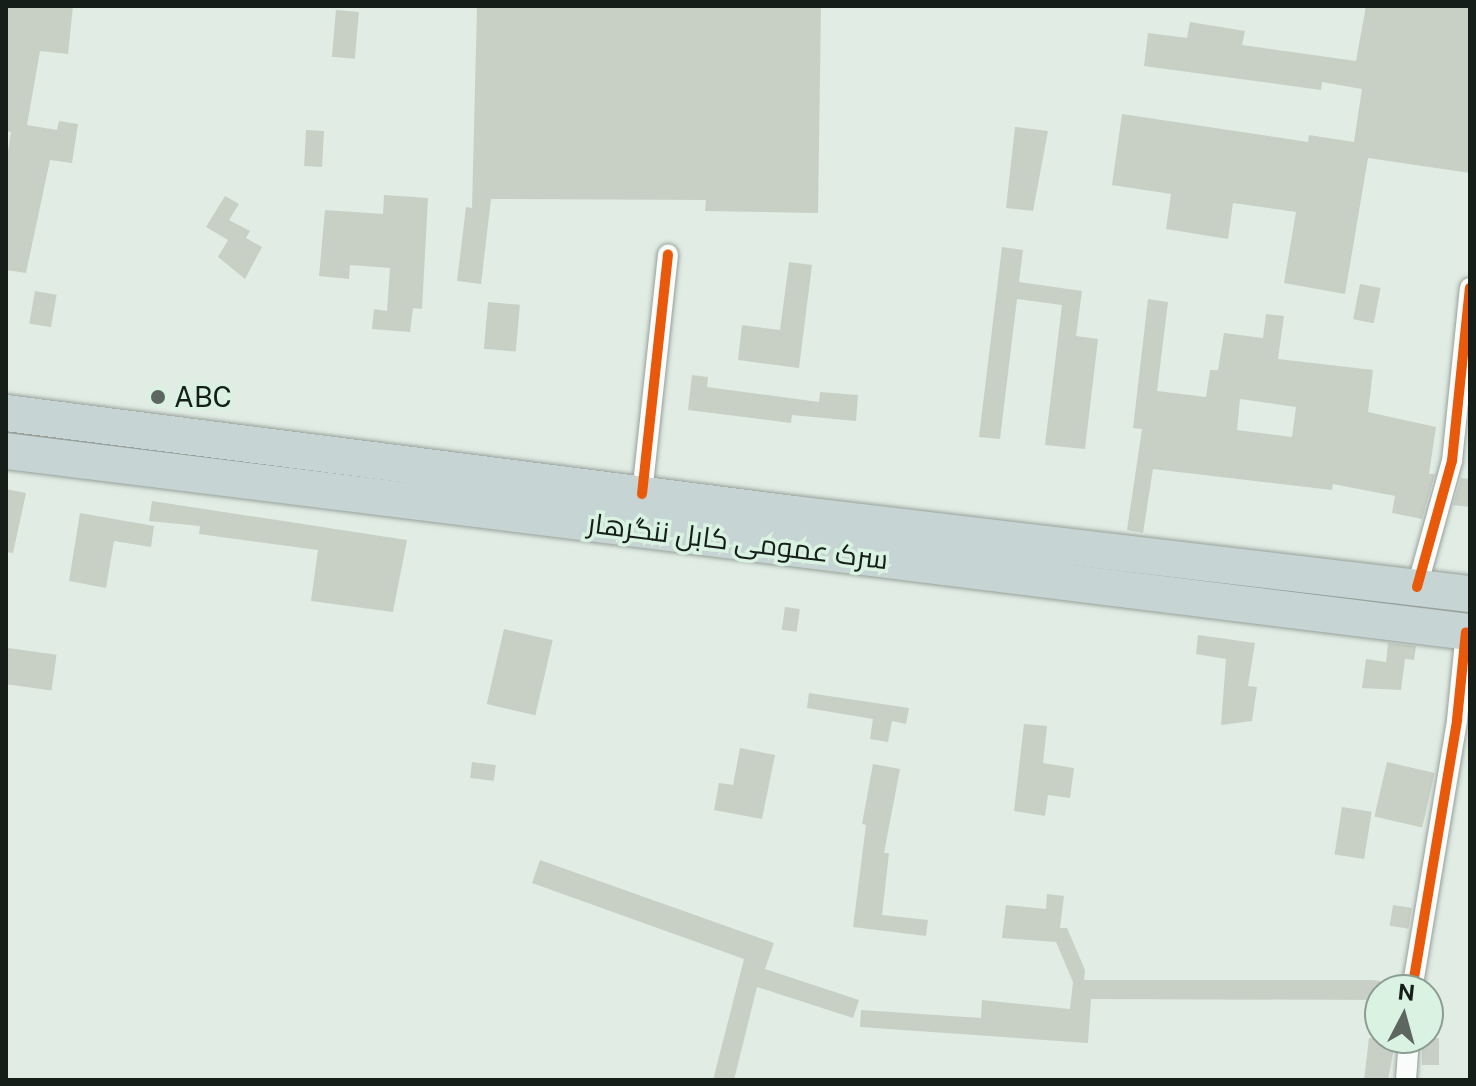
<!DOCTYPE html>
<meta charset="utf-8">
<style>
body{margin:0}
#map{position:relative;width:1476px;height:1086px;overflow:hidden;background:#e0ece4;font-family:"Public Sans",Cairo,sans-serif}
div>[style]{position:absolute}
.building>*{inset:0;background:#c8d0c5;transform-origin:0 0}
.roads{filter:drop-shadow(0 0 2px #97a09a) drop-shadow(0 0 2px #97a09a)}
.street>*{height:20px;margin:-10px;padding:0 10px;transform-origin:10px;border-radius:10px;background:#fafcfb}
.highway>*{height:36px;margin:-18px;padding:0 18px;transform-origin:18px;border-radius:18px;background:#c6d5d3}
.cycleway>*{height:10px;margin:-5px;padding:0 5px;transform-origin:5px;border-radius:5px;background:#e8590c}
.dots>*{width:22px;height:22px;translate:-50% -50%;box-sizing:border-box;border:4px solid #daf2e2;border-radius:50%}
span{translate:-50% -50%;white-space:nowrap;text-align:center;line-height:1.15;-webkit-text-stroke:7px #daf2e2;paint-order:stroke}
.poi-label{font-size:28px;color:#161e19}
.left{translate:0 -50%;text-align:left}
.street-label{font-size:28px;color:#161e19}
.frame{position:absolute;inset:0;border:8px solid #161e19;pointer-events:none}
.north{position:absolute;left:1364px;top:974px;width:80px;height:80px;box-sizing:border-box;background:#daf2e2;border:2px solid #8c9d92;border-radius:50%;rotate:6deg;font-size:22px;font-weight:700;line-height:32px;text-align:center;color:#161e19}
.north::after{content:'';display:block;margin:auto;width:28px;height:36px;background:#5d6660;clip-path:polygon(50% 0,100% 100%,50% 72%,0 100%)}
</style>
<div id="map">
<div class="building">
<i style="clip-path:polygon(6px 6px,73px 6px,68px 54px,40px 51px,27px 125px,57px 130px,59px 121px,78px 124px,72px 163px,50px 160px,26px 273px,6px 270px,6px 165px,11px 132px,6px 131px)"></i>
<i style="clip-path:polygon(477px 6px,821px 6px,818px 213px,705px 211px,706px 200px,491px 199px,481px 284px,457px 281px,466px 207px,472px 208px)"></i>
<i style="clip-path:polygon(1366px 6px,1470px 6px,1470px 173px,1368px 158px,1345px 294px,1284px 283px,1296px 212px,1233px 203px,1228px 239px,1166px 229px,1171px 194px,1112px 185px,1122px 114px,1308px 142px,1309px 135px,1354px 142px,1362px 89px,1322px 82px,1321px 90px,1144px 66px,1148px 33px,1187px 38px,1190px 22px,1245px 31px,1242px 45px,1356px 61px)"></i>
<i style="left:336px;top:10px;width:23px;height:47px;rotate:5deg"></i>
<i style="clip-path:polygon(1015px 127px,1048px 131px,1033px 211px,1006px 208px)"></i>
<i style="left:306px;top:130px;width:18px;height:36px;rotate:3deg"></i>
<i style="clip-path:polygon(384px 195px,428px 198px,422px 309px,413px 308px,410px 332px,372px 329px,374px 309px,387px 311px,390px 268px,350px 265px,349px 279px,319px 276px,325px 210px,383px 214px)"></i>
<i style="clip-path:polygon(225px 196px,239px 204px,229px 220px,250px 231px,246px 238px,262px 247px,245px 279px,218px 257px,228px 240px,206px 227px)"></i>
<i style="clip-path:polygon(1002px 247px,1023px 250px,1019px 282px,1082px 291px,1076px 336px,1098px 339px,1085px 449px,1045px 445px,1062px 305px,1017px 299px,1000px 439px,979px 437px)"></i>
<i style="clip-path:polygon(789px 262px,812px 265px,799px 368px,738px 360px,742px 325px,780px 330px)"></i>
<i style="left:1360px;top:284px;width:21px;height:36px;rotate:11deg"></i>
<i style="left:35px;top:291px;width:22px;height:33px;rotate:10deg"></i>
<i style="clip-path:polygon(evenodd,1148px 299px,1168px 302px,1157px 391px,1206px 397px,1210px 370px,1218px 370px,1224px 333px,1263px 338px,1266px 314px,1284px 316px,1278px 359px,1373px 370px,1368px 412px,1436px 427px,1429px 474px,1435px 474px,1422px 519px,1392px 513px,1395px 496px,1333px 484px,1332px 490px,1153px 469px,1143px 533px,1127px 530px,1142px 429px,1133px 428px,1148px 299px,1240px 399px,1296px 407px,1292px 437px,1237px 430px,1240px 399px)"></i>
<i style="left:488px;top:302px;width:32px;height:47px;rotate:5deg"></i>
<i style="clip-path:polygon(692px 375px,708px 377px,707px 387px,819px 402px,820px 392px,858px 395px,856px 421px,792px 415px,791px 423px,688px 410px)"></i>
<i style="clip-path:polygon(1461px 478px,1470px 479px,1470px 507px,1453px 505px)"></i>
<i style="clip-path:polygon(6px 489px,26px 493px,13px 553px,6px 552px)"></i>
<i style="clip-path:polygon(152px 501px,407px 540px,393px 612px,311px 601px,318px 550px,199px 534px,200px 526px,149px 521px)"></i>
<i style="clip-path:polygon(80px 513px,154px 526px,151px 547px,114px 541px,106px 588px,69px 581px)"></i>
<i style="left:785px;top:607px;width:15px;height:23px;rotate:8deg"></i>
<i style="left:504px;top:629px;width:50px;height:77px;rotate:13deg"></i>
<i style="clip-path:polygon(1198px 635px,1255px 643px,1248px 686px,1257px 687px,1252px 721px,1221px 725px,1226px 659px,1196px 654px)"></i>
<i style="clip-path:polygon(1388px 643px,1416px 646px,1414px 660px,1405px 659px,1401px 690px,1362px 688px,1366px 659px,1386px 662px)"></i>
<i style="left:8px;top:648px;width:49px;height:36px;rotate:8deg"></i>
<i style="clip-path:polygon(809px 693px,909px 708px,906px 724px,892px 721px,888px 742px,870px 739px,873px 719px,807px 708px)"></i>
<i style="clip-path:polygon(1024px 724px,1047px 726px,1043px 763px,1074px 768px,1070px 798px,1048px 795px,1045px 816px,1014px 811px)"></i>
<i style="clip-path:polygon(740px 748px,775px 755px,762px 819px,714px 810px,719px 783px,733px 785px)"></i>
<i style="left:472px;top:762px;width:24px;height:16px;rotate:7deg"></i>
<i style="left:1387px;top:762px;width:49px;height:56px;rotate:13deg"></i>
<i style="clip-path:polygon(873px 764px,900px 769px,884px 853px,889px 853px,882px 915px,928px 920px,926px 936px,853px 927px,866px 825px,862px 824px)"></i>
<i style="left:1342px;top:807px;width:30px;height:48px;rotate:9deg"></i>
<i style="clip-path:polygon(540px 860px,774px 943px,765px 969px,859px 1000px,853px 1018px,757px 987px,734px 1080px,713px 1080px,744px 959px,532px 883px)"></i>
<i style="clip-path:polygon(1047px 894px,1064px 896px,1060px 928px,1067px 928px,1085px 970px,1084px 980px,1372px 980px,1380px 981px,1380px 1000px,1091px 999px,1088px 1043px,860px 1027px,861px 1010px,981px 1018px,982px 1000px,1070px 1009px,1073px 982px,1056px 942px,1002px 938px,1006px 905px,1046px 909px)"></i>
<i style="left:1393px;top:905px;width:19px;height:21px;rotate:9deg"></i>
<i style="clip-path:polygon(1369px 1038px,1396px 1038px,1388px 1080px,1364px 1080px)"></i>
<i style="left:1422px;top:1038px;width:17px;height:27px"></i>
</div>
<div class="roads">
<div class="street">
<i style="left:642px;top:494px;width:241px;rotate:-83.8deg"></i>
<i style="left:1417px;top:587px;width:131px;rotate:-74.5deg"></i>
<i style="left:1452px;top:461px;width:174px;rotate:-84.1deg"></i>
<i style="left:1412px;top:990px;width:274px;rotate:-80.5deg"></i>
<i style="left:1457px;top:720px;width:88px;rotate:-84.2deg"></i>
<i style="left:1406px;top:1080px;width:42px;rotate:-85.9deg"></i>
</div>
<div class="highway">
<i style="left:6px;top:413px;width:793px;rotate:7.31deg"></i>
<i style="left:793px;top:514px;width:682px;rotate:6.74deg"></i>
<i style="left:6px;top:451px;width:1475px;rotate:7.05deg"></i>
</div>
</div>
<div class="cycleway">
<i style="left:642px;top:494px;width:241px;rotate:-83.8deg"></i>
<i style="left:1417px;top:587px;width:131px;rotate:-74.5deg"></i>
<i style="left:1452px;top:461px;width:174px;rotate:-84.1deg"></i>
<i style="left:1412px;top:990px;width:274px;rotate:-80.5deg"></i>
<i style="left:1457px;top:720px;width:88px;rotate:-84.2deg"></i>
</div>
<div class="dots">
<i style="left:158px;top:397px;background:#5d6660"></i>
</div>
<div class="poi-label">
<span class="left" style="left:174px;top:397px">ABC</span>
</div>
<div class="street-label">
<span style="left:738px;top:541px;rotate:7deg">سرک عمومی کابل ننگرهار</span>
</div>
<div class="frame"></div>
<div class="north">N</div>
</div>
